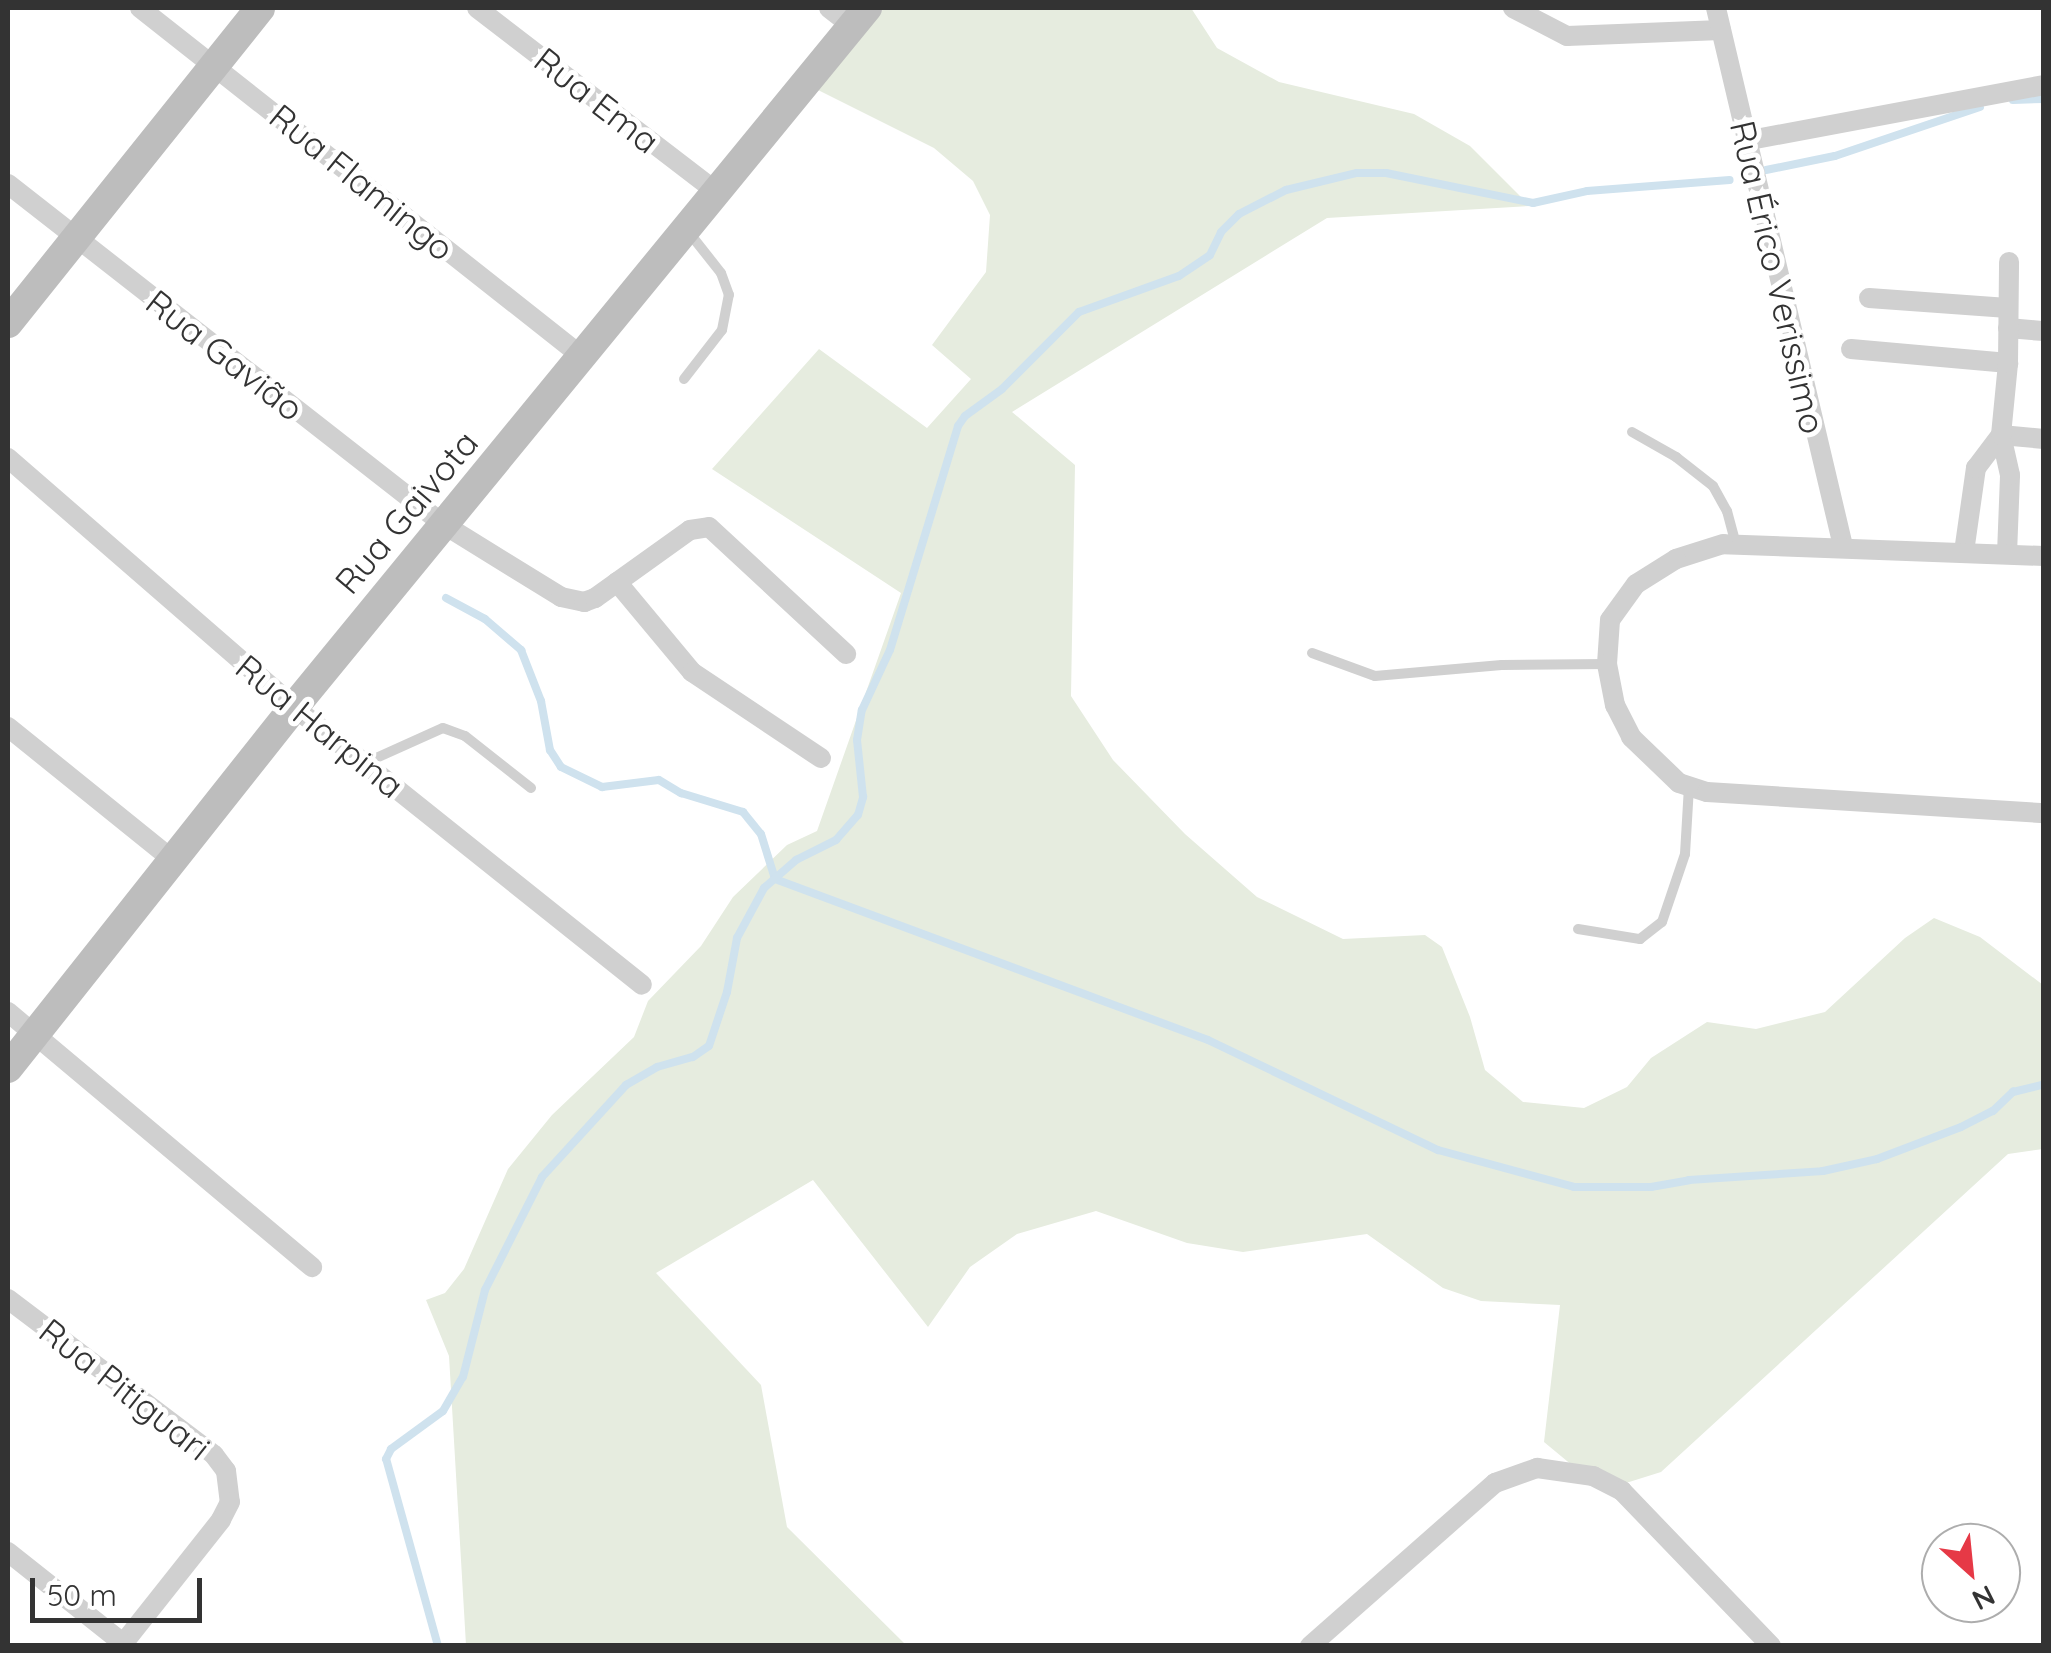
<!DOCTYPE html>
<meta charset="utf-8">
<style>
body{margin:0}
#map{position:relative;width:2051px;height:1653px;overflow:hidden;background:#fff;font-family:Quicksand,sans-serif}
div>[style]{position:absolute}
.green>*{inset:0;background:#e6ecdf}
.stream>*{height:8px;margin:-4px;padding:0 4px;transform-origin:4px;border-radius:4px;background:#cfe2ee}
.lane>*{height:10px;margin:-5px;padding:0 5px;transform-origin:5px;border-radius:5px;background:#d0d0d0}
.street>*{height:20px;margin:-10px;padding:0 10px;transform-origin:10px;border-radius:10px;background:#d0d0d0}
.secondary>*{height:30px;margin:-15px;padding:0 15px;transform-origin:15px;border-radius:15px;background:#bdbdbd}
span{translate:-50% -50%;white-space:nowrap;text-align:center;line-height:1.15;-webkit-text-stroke:10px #fff;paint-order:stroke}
.street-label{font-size:35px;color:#333}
.frame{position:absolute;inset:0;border:10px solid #333;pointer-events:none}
.north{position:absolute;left:1921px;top:1523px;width:100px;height:100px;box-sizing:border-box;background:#fff;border:2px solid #adadad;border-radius:50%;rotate:153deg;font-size:28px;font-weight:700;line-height:40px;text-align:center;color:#333}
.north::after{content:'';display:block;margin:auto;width:35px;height:45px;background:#e63946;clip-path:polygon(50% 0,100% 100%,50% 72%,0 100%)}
.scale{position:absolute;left:30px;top:1578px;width:172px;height:45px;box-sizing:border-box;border:5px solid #333;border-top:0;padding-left:12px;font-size:30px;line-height:35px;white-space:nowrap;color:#333;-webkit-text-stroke:8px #fff;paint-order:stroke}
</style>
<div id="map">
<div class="green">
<i style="clip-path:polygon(884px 8px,1191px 8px,1217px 48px,1279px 82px,1414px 114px,1470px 146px,1530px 206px,1327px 218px,1012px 412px,1075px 465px,1071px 696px,1113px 760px,1185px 834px,1257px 897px,1343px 939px,1425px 935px,1442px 947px,1470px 1017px,1485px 1070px,1523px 1102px,1584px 1108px,1627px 1087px,1651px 1058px,1707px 1022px,1756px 1029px,1825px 1012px,1905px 938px,1934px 918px,1980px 937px,2043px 985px,2043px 1149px,2008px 1154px,1661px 1472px,1626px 1483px,1573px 1466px,1544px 1442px,1560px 1305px,1481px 1301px,1443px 1288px,1367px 1234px,1243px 1252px,1187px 1243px,1096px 1211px,1017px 1234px,970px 1267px,928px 1327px,813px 1180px,656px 1273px,761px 1385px,787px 1527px,906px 1645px,466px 1645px,449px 1356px,426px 1300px,445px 1293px,464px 1269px,508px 1169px,552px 1115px,634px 1037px,648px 1001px,701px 946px,733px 897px,787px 845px,817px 831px,901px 593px,712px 469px,819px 349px,927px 428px,971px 379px,932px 345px,986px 272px,990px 215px,973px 181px,934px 148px,818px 90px)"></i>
</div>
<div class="stream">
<i style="left:2013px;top:100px;width:31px;rotate:-2deg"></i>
<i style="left:1766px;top:170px;width:70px;rotate:-11.5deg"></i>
<i style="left:1835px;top:156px;width:153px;rotate:-18.7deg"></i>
<i style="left:446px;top:598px;width:44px;rotate:28.3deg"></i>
<i style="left:485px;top:619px;width:48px;rotate:40.7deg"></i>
<i style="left:521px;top:650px;width:55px;rotate:68.6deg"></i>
<i style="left:541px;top:701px;width:50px;rotate:79.6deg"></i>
<i style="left:550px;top:750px;width:20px;rotate:57deg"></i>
<i style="left:561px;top:767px;width:46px;rotate:26deg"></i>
<i style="left:602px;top:787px;width:57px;rotate:-7deg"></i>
<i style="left:659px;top:780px;width:26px;rotate:31deg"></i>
<i style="left:681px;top:793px;width:65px;rotate:17deg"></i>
<i style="left:743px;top:812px;width:28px;rotate:51deg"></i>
<i style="left:761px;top:834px;width:47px;rotate:72.7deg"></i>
<i style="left:775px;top:879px;width:462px;rotate:20.4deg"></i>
<i style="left:1208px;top:1040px;width:255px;rotate:25.6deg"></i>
<i style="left:1438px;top:1150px;width:141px;rotate:15.2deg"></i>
<i style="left:1574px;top:1187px;width:77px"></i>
<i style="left:1651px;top:1187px;width:39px;rotate:-10deg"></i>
<i style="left:1689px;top:1180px;width:134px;rotate:-3.8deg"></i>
<i style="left:1823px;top:1171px;width:55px;rotate:-12.5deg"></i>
<i style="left:1877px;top:1159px;width:90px;rotate:-20.9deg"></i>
<i style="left:1961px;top:1127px;width:36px;rotate:-27deg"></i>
<i style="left:1993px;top:1111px;width:28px;rotate:-44deg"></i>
<i style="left:2013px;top:1092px;width:32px;rotate:-14deg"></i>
<i style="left:438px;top:1646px;width:194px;rotate:-105.5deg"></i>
<i style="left:386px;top:1459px;width:11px;rotate:-63deg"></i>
<i style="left:391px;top:1449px;width:64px;rotate:-36.2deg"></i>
<i style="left:443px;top:1411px;width:39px;rotate:-60deg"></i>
<i style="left:463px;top:1377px;width:90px;rotate:-75.8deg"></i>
<i style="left:485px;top:1290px;width:127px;rotate:-63.2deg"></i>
<i style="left:542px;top:1177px;width:125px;rotate:-47.6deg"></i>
<i style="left:626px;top:1085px;width:36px;rotate:-30deg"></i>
<i style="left:657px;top:1067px;width:37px;rotate:-16deg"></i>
<i style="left:693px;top:1057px;width:19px;rotate:-35deg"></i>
<i style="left:709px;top:1046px;width:57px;rotate:-71.6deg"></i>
<i style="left:727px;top:992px;width:55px;rotate:-79.5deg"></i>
<i style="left:737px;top:938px;width:57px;rotate:-61.6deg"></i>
<i style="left:764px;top:888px;width:43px;rotate:-41.2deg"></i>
<i style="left:796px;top:860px;width:45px;rotate:-26.6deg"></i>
<i style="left:836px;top:840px;width:33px;rotate:-49deg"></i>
<i style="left:858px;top:815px;width:19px;rotate:-74deg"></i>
<i style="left:863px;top:797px;width:57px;rotate:-96deg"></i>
<i style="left:857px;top:740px;width:30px;rotate:-81deg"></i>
<i style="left:862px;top:710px;width:66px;rotate:-65deg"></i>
<i style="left:890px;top:650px;width:234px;rotate:-73.1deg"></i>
<i style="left:958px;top:426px;width:12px;rotate:-55deg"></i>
<i style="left:965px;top:416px;width:46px;rotate:-36.1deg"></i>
<i style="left:1002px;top:389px;width:109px;rotate:-45deg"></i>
<i style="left:1079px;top:312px;width:106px;rotate:-19.8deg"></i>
<i style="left:1179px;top:276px;width:37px;rotate:-34deg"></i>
<i style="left:1210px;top:255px;width:25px;rotate:-64deg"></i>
<i style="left:1221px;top:232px;width:25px;rotate:-45deg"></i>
<i style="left:1239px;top:214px;width:53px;rotate:-27.1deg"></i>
<i style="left:1286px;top:190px;width:73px;rotate:-13.5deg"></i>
<i style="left:1357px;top:173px;width:29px"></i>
<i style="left:1386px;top:173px;width:150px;rotate:11.5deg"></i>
<i style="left:1533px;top:203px;width:55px;rotate:-12.5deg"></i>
<i style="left:1587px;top:191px;width:143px;rotate:-4.4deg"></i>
</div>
<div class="lane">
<i style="left:684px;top:379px;width:62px;rotate:-52.2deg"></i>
<i style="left:722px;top:330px;width:36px;rotate:-79deg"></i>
<i style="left:729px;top:295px;width:23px;rotate:-110deg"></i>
<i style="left:721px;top:273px;width:55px;rotate:-128.3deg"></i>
<i style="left:1632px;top:432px;width:51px;rotate:29.6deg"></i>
<i style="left:1676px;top:457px;width:47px;rotate:38.1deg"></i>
<i style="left:1713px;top:486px;width:29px;rotate:61deg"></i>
<i style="left:1727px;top:511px;width:34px;rotate:75deg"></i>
<i style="left:1312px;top:653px;width:67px;rotate:20.1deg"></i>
<i style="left:1375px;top:676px;width:127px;rotate:-5deg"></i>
<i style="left:1502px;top:665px;width:105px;rotate:-0.5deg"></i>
<i style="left:365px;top:763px;width:85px;rotate:-24.2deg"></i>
<i style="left:443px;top:728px;width:23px;rotate:20deg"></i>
<i style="left:465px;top:736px;width:84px;rotate:38.2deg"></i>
<i style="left:1578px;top:929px;width:63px;rotate:9.2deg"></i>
<i style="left:1640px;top:939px;width:28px;rotate:-38deg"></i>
<i style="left:1662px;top:922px;width:72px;rotate:-71.3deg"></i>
<i style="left:1685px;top:854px;width:67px;rotate:-86.6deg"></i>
</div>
<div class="street">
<i style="left:140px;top:8px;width:565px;rotate:38.25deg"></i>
<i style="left:477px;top:8px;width:302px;rotate:37.5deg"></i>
<i style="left:829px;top:8px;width:29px;rotate:38deg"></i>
<i style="left:1513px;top:8px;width:61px;rotate:27.4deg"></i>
<i style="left:1567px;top:36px;width:154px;rotate:-2.2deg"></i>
<i style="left:1716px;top:8px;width:553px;rotate:76.72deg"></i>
<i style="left:1745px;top:141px;width:304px;rotate:-10.6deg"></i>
<i style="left:8px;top:184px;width:552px;rotate:38.01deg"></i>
<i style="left:443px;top:524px;width:139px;rotate:31.7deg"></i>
<i style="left:561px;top:597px;width:24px;rotate:12deg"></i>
<i style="left:584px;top:602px;width:12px;rotate:-20deg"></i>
<i style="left:595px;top:598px;width:117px;rotate:-35.6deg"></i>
<i style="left:690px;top:530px;width:19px;rotate:-9deg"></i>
<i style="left:709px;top:527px;width:187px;rotate:42.8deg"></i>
<i style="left:1869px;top:298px;width:139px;rotate:4.1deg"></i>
<i style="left:2008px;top:328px;width:36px;rotate:5deg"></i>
<i style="left:1851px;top:349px;width:158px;rotate:5.1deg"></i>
<i style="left:2001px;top:435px;width:43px;rotate:5.3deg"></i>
<i style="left:8px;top:458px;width:379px;rotate:41deg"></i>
<i style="left:294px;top:707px;width:445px;rotate:38.6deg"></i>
<i style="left:1964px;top:552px;width:85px;rotate:-81.9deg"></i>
<i style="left:1976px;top:468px;width:41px;rotate:-52.9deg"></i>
<i style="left:2007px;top:554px;width:79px;rotate:-87.8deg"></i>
<i style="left:2010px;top:475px;width:41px;rotate:-102.7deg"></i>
<i style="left:2001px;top:435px;width:72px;rotate:-84.4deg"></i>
<i style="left:2008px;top:363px;width:101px;rotate:-89.4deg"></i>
<i style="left:2044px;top:556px;width:321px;rotate:-177.9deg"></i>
<i style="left:1723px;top:544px;width:49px;rotate:162.3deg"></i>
<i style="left:1676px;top:559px;width:47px;rotate:148deg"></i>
<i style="left:1636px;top:584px;width:44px;rotate:125.8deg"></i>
<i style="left:1610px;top:620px;width:44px;rotate:93.9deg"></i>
<i style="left:1607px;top:664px;width:42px;rotate:79deg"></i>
<i style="left:1615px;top:705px;width:36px;rotate:63deg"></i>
<i style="left:1631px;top:737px;width:66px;rotate:43.8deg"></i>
<i style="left:1679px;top:783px;width:29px;rotate:18deg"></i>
<i style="left:1707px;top:792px;width:338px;rotate:3.6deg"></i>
<i style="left:617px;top:582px;width:117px;rotate:50.2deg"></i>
<i style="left:692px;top:672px;width:155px;rotate:33.7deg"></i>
<i style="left:8px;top:727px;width:213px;rotate:38.9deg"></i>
<i style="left:8px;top:1012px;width:397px;rotate:40deg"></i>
<i style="left:8px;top:1299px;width:258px;rotate:37.1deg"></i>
<i style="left:214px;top:1455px;width:20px;rotate:53deg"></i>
<i style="left:226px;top:1471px;width:31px;rotate:83deg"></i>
<i style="left:230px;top:1502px;width:20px;rotate:117deg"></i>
<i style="left:221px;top:1520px;width:161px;rotate:128.4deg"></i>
<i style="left:8px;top:1552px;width:147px;rotate:38.4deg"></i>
<i style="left:1310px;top:1646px;width:247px;rotate:-41.4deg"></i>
<i style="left:1495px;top:1483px;width:45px;rotate:-19.7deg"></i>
<i style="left:1537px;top:1468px;width:57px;rotate:8.1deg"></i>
<i style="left:1593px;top:1476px;width:33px;rotate:27deg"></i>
<i style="left:1622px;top:1491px;width:215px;rotate:46.1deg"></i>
</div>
<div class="secondary">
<i style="left:8px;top:323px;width:403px;rotate:-51.3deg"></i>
<i style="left:8px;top:1068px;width:461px;rotate:-51.6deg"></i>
<i style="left:294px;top:707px;width:904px;rotate:-50.66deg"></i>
</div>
<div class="street-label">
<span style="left:597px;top:100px;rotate:38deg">Rua Ema</span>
<span style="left:362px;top:182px;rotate:39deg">Rua Flamingo</span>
<span style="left:1778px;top:277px;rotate:77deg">Rua Érico Verissimo</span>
<span style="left:225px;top:355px;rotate:38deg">Rua Gavião</span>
<span style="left:406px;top:512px;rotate:-50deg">Rua Gaivota</span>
<span style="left:320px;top:726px;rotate:39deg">Rua Harpina</span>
<span style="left:125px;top:1389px;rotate:38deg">Rua Pitiguari</span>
</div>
<div class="frame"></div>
<div class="north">N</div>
<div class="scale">50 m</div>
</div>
